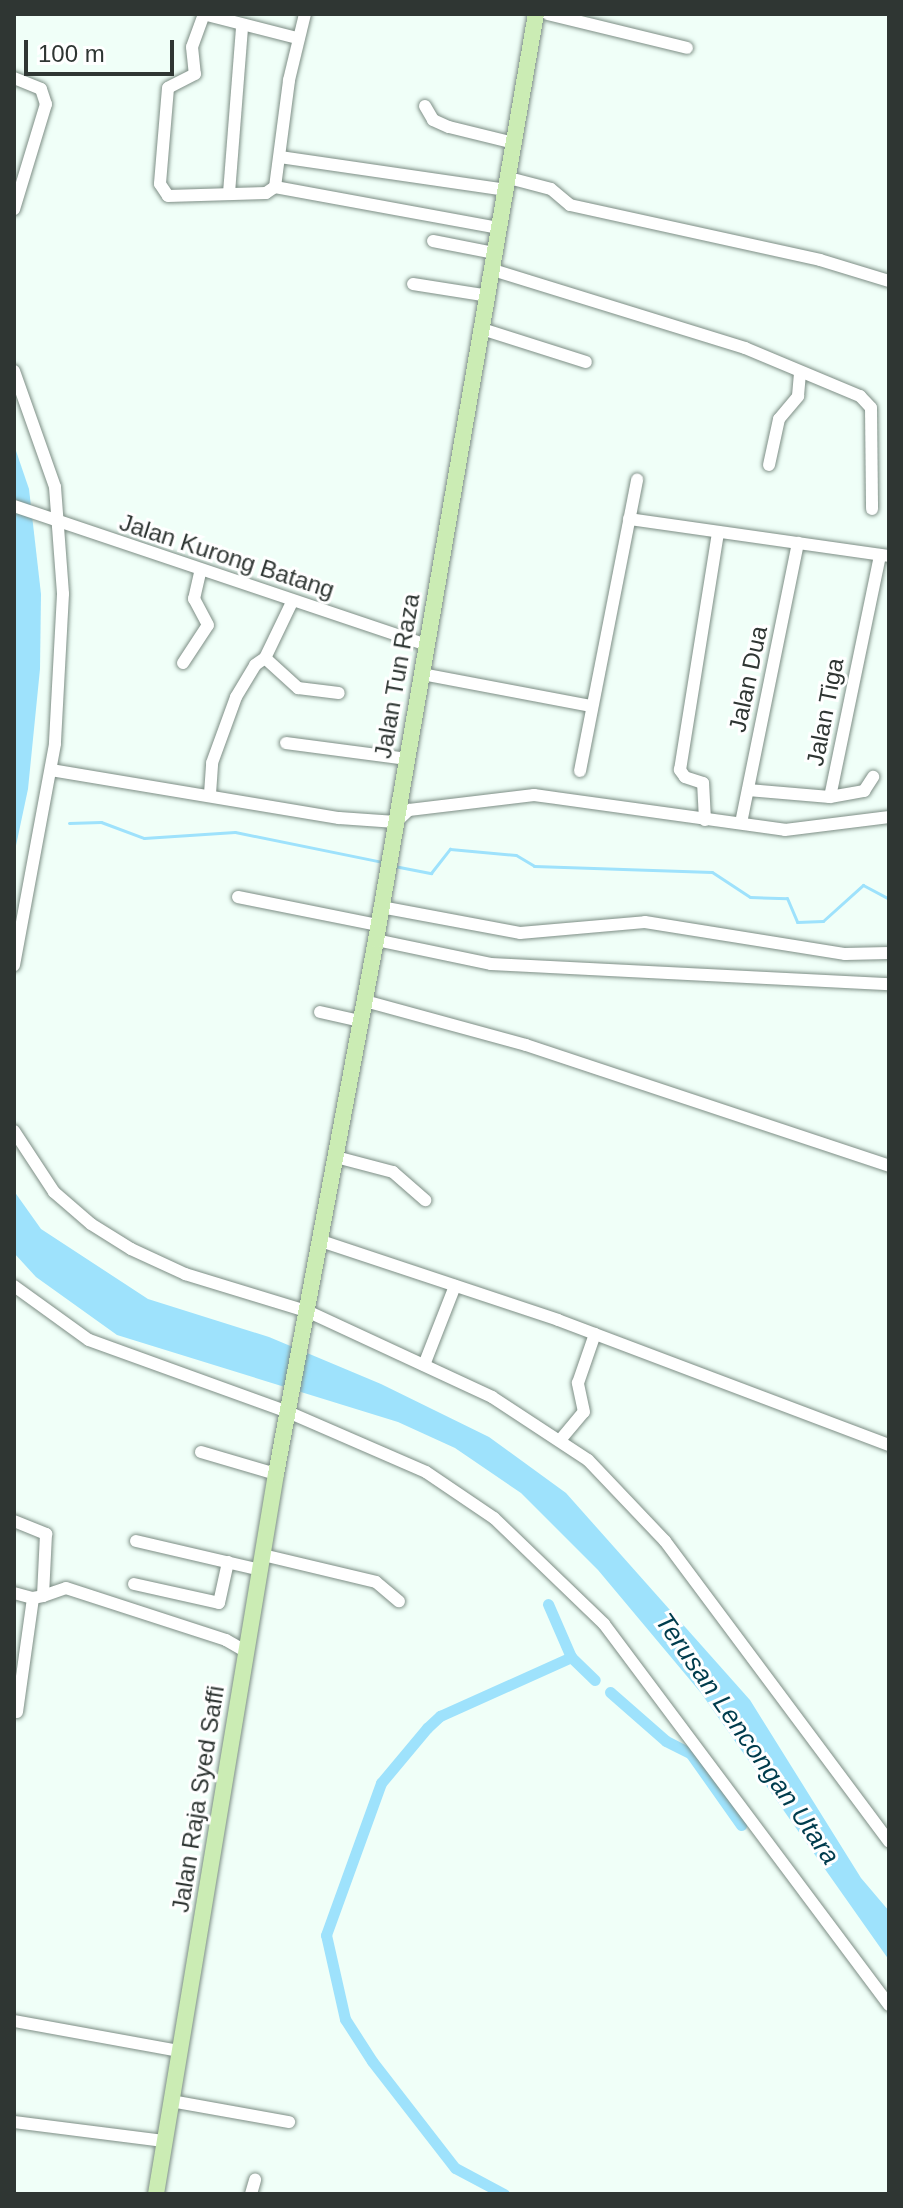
<!DOCTYPE html>
<style>
body{margin:0}
#map{position:relative;width:903px;height:2208px;overflow:hidden;background:#f0fff8;font-family:Helvetica,sans-serif}
div>[style]{position:absolute}
.water>*{inset:0;background:#9ee2fc}
.stream>*{height:3px;margin:-1.5px;padding:0 1.5px;transform-origin:1.5px;border-radius:1.5px;background:#9ee2fc}
.canal>*{height:11px;margin:-5.5px;padding:0 5.5px;transform-origin:5.5px;border-radius:5.5px;background:#9ee2fc}
.roads{filter:drop-shadow(0 0 2px #7d8e85) drop-shadow(0 0 2px #7d8e85)}
.minor>*{height:12px;margin:-6px;padding:0 6px;transform-origin:6px;border-radius:6px;background:#fff}
.major>*{height:16px;margin:-8px;padding:0 8px;transform-origin:8px;border-radius:8px;background:#cbecb4}
span{translate:-50% -50%;white-space:nowrap;text-align:center;line-height:1.15;-webkit-text-stroke:6px #fff;paint-order:stroke}
.street-label{font-size:24px;color:#2f3633}
.water-label{font-size:26px;color:#003c4d;font-style:italic}
.frame{position:absolute;inset:0;border:16px solid #2f3633;pointer-events:none}
.scale{position:absolute;left:24px;top:40px;width:150px;height:36px;box-sizing:border-box;border:4px solid #2f3633;border-top:0;padding-left:10px;font-size:24px;line-height:28px;white-space:nowrap;color:#2f3633;-webkit-text-stroke:6px #fff;paint-order:stroke}
</style>
<div id="map">
<div class="water">
<i style="clip-path:polygon(14px 445px,29px 489px,41px 594px,40px 669px,28px 789px,14px 855px)"></i>
<i style="clip-path:polygon(14px 1191px,41px 1229px,148px 1299px,269px 1337px,381px 1384px,489px 1437px,566px 1493px,750px 1700px,861px 1878px,889px 1911px,889px 1960px,701px 1693px,598px 1570px,521px 1493px,455px 1448px,398px 1422px,117px 1335px,36px 1277px,14px 1253px)"></i>
</div>
<div class="stream">
<i style="left:69px;top:823px;width:32px;rotate:-2deg"></i>
<i style="left:101px;top:822px;width:46px;rotate:20.4deg"></i>
<i style="left:144px;top:838px;width:91px;rotate:-3.8deg"></i>
<i style="left:235px;top:832px;width:151px;rotate:11.5deg"></i>
<i style="left:394px;top:866px;width:38px;rotate:11deg"></i>
<i style="left:431px;top:873px;width:31px;rotate:-52deg"></i>
<i style="left:450px;top:849px;width:66px;rotate:5.2deg"></i>
<i style="left:516px;top:855px;width:21px;rotate:31deg"></i>
<i style="left:534px;top:866px;width:178px;rotate:1.9deg"></i>
<i style="left:712px;top:872px;width:45px;rotate:33.3deg"></i>
<i style="left:750px;top:897px;width:37px;rotate:2deg"></i>
<i style="left:787px;top:898px;width:26px;rotate:67deg"></i>
<i style="left:797px;top:922px;width:26px;rotate:-2deg"></i>
<i style="left:823px;top:921px;width:54px;rotate:-42deg"></i>
<i style="left:863px;top:885px;width:30px;rotate:28deg"></i>
</div>
<div class="canal">
<i style="left:548px;top:1604px;width:58px;rotate:66.5deg"></i>
<i style="left:610px;top:1692px;width:74px;rotate:41.2deg"></i>
<i style="left:666px;top:1741px;width:28px;rotate:27deg"></i>
<i style="left:691px;top:1754px;width:87px;rotate:54.8deg"></i>
<i style="left:504px;top:2194px;width:55px;rotate:-152deg"></i>
<i style="left:455px;top:2168px;width:135px;rotate:-127.8deg"></i>
<i style="left:372px;top:2061px;width:50px;rotate:-122.7deg"></i>
<i style="left:345px;top:2019px;width:86px;rotate:-102.7deg"></i>
<i style="left:326px;top:1935px;width:162px;rotate:-70.1deg"></i>
<i style="left:381px;top:1783px;width:72px;rotate:-50.1deg"></i>
<i style="left:427px;top:1728px;width:18px;rotate:-43deg"></i>
<i style="left:440px;top:1716px;width:144px;rotate:-24.2deg"></i>
<i style="left:571px;top:1657px;width:33px;rotate:44deg"></i>
</div>
<div class="roads">
<div class="minor">
<i style="left:203px;top:14px;width:97px;rotate:14.3deg"></i>
<i style="left:204px;top:14px;width:35px;rotate:110deg"></i>
<i style="left:192px;top:47px;width:27px;rotate:84deg"></i>
<i style="left:195px;top:74px;width:30px;rotate:153deg"></i>
<i style="left:168px;top:88px;width:96px;rotate:94.8deg"></i>
<i style="left:160px;top:184px;width:14px;rotate:56deg"></i>
<i style="left:168px;top:196px;width:98px;rotate:-1.8deg"></i>
<i style="left:266px;top:193px;width:11px;rotate:-34deg"></i>
<i style="left:275px;top:187px;width:228px;rotate:10.4deg"></i>
<i style="left:548px;top:14px;width:143px;rotate:13.7deg"></i>
<i style="left:14px;top:78px;width:29px;rotate:22deg"></i>
<i style="left:41px;top:89px;width:16px;rotate:72deg"></i>
<i style="left:46px;top:104px;width:110px;rotate:106.9deg"></i>
<i style="left:425px;top:106px;width:16px;rotate:60deg"></i>
<i style="left:433px;top:120px;width:17px;rotate:24deg"></i>
<i style="left:449px;top:127px;width:67px;rotate:13.8deg"></i>
<i style="left:280px;top:157px;width:229px;rotate:8.3deg"></i>
<i style="left:509px;top:178px;width:43px;rotate:14.7deg"></i>
<i style="left:551px;top:189px;width:25px;rotate:40deg"></i>
<i style="left:570px;top:205px;width:256px;rotate:12.4deg"></i>
<i style="left:820px;top:260px;width:72px;rotate:16.9deg"></i>
<i style="left:275px;top:187px;width:108px;rotate:-82.5deg"></i>
<i style="left:289px;top:80px;width:68px;rotate:-76.4deg"></i>
<i style="left:229px;top:193px;width:167px;rotate:-85.5deg"></i>
<i style="left:433px;top:241px;width:63px;rotate:11deg"></i>
<i style="left:493px;top:270px;width:264px;rotate:17.2deg"></i>
<i style="left:745px;top:348px;width:125px;rotate:22.7deg"></i>
<i style="left:860px;top:396px;width:16px;rotate:47deg"></i>
<i style="left:871px;top:408px;width:101px;rotate:89.4deg"></i>
<i style="left:413px;top:284px;width:77px;rotate:9deg"></i>
<i style="left:482px;top:329px;width:109px;rotate:17.6deg"></i>
<i style="left:14px;top:371px;width:123px;rotate:70.5deg"></i>
<i style="left:55px;top:487px;width:107px;rotate:85.7deg"></i>
<i style="left:63px;top:594px;width:150px;rotate:93.1deg"></i>
<i style="left:55px;top:744px;width:225px;rotate:100.5deg"></i>
<i style="left:769px;top:465px;width:47px;rotate:-77.7deg"></i>
<i style="left:779px;top:419px;width:30px;rotate:-50deg"></i>
<i style="left:798px;top:396px;width:23px;rotate:-85deg"></i>
<i style="left:14px;top:506px;width:436px;rotate:18.6deg"></i>
<i style="left:629px;top:519px;width:263px;rotate:8.1deg"></i>
<i style="left:292px;top:602px;width:62px;rotate:115.7deg"></i>
<i style="left:265px;top:658px;width:45px;rotate:42.3deg"></i>
<i style="left:298px;top:688px;width:41px;rotate:7deg"></i>
<i style="left:183px;top:663px;width:45px;rotate:-56.7deg"></i>
<i style="left:208px;top:625px;width:30px;rotate:-118deg"></i>
<i style="left:194px;top:599px;width:28px;rotate:-77deg"></i>
<i style="left:422px;top:674px;width:172px;rotate:10.7deg"></i>
<i style="left:286px;top:743px;width:122px;rotate:7.5deg"></i>
<i style="left:51px;top:770px;width:292px;rotate:9.5deg"></i>
<i style="left:339px;top:818px;width:57px;rotate:4deg"></i>
<i style="left:396px;top:822px;width:18px;rotate:-43deg"></i>
<i style="left:409px;top:810px;width:126px;rotate:-6.8deg"></i>
<i style="left:534px;top:795px;width:253px;rotate:7.9deg"></i>
<i style="left:785px;top:830px;width:105px;rotate:-7.1deg"></i>
<i style="left:580px;top:771px;width:297px;rotate:-78.9deg"></i>
<i style="left:748px;top:790px;width:82px;rotate:4.9deg"></i>
<i style="left:830px;top:797px;width:35px;rotate:-10deg"></i>
<i style="left:864px;top:791px;width:17px;rotate:-57deg"></i>
<i style="left:210px;top:794px;width:31px;rotate:-86deg"></i>
<i style="left:212px;top:763px;width:70px;rotate:-70deg"></i>
<i style="left:236px;top:697px;width:37px;rotate:-59deg"></i>
<i style="left:255px;top:665px;width:12px;rotate:-35deg"></i>
<i style="left:830px;top:797px;width:247px;rotate:-78.3deg"></i>
<i style="left:705px;top:820px;width:37px;rotate:-93deg"></i>
<i style="left:703px;top:783px;width:19px;rotate:-162deg"></i>
<i style="left:685px;top:777px;width:9px;rotate:-126deg"></i>
<i style="left:680px;top:770px;width:241px;rotate:-80.9deg"></i>
<i style="left:741px;top:823px;width:286px;rotate:-78.5deg"></i>
<i style="left:238px;top:897px;width:143px;rotate:11.3deg"></i>
<i style="left:381px;top:907px;width:141px;rotate:10.6deg"></i>
<i style="left:520px;top:933px;width:125px;rotate:-5deg"></i>
<i style="left:645px;top:922px;width:203px;rotate:9.1deg"></i>
<i style="left:845px;top:954px;width:44px;rotate:-1.3deg"></i>
<i style="left:376px;top:940px;width:117px;rotate:11.8deg"></i>
<i style="left:491px;top:964px;width:399px;rotate:2.9deg"></i>
<i style="left:365px;top:1001px;width:167px;rotate:15.3deg"></i>
<i style="left:526px;top:1045px;width:383px;rotate:18.4deg"></i>
<i style="left:320px;top:1012px;width:41px;rotate:12.7deg"></i>
<i style="left:14px;top:1131px;width:73px;rotate:56.7deg"></i>
<i style="left:54px;top:1192px;width:49px;rotate:40.9deg"></i>
<i style="left:91px;top:1224px;width:47px;rotate:32deg"></i>
<i style="left:131px;top:1249px;width:60px;rotate:24.8deg"></i>
<i style="left:185px;top:1274px;width:130px;rotate:17deg"></i>
<i style="left:309px;top:1312px;width:202px;rotate:24.9deg"></i>
<i style="left:492px;top:1397px;width:115px;rotate:33.3deg"></i>
<i style="left:588px;top:1460px;width:112px;rotate:46.5deg"></i>
<i style="left:665px;top:1541px;width:375px;rotate:53.3deg"></i>
<i style="left:336px;top:1157px;width:59px;rotate:14.7deg"></i>
<i style="left:393px;top:1172px;width:43px;rotate:41.2deg"></i>
<i style="left:321px;top:1241px;width:250px;rotate:18.4deg"></i>
<i style="left:558px;top:1320px;width:354px;rotate:20.7deg"></i>
<i style="left:14px;top:1286px;width:92px;rotate:35.8deg"></i>
<i style="left:89px;top:1340px;width:212px;rotate:19.9deg"></i>
<i style="left:288px;top:1412px;width:150px;rotate:23.5deg"></i>
<i style="left:426px;top:1472px;width:82px;rotate:34.1deg"></i>
<i style="left:494px;top:1518px;width:153px;rotate:43.9deg"></i>
<i style="left:604px;top:1624px;width:476px;rotate:53.2deg"></i>
<i style="left:424px;top:1365px;width:85px;rotate:-68.6deg"></i>
<i style="left:561px;top:1439px;width:35px;rotate:-50deg"></i>
<i style="left:584px;top:1412px;width:30px;rotate:-102deg"></i>
<i style="left:578px;top:1383px;width:52px;rotate:-70.9deg"></i>
<i style="left:201px;top:1452px;width:78px;rotate:16.3deg"></i>
<i style="left:14px;top:1521px;width:35px;rotate:22deg"></i>
<i style="left:46px;top:1534px;width:62px;rotate:92.8deg"></i>
<i style="left:43px;top:1596px;width:24px;rotate:-19deg"></i>
<i style="left:66px;top:1588px;width:168px;rotate:18deg"></i>
<i style="left:226px;top:1640px;width:24px;rotate:30deg"></i>
<i style="left:136px;top:1541px;width:128px;rotate:13.1deg"></i>
<i style="left:263px;top:1555px;width:116px;rotate:13.4deg"></i>
<i style="left:376px;top:1582px;width:30px;rotate:40deg"></i>
<i style="left:134px;top:1584px;width:87px;rotate:12.6deg"></i>
<i style="left:219px;top:1603px;width:42px;rotate:-77.6deg"></i>
<i style="left:14px;top:1593px;width:20px;rotate:15deg"></i>
<i style="left:17px;top:1712px;width:115px;rotate:-82deg"></i>
<i style="left:33px;top:1598px;width:10px;rotate:-11deg"></i>
<i style="left:14px;top:2021px;width:168px;rotate:10.3deg"></i>
<i style="left:171px;top:2101px;width:120px;rotate:10.1deg"></i>
<i style="left:14px;top:2122px;width:151px;rotate:7.2deg"></i>
<i style="left:251px;top:2194px;width:15px;rotate:-74deg"></i>
</div>
<div class="major">
<i style="left:156px;top:2194px;width:730px;rotate:-80.54deg"></i>
<i style="left:276px;top:1474px;width:543px;rotate:-79.39deg"></i>
<i style="left:376px;top:940px;width:940px;rotate:-80.2deg"></i>
</div>
</div>
<div class="street-label">
<span style="left:227px;top:556px;rotate:18deg">Jalan Kurong Batang</span>
<span style="left:397px;top:676px;rotate:-80deg">Jalan Tun Raza</span>
<span style="left:748px;top:679px;rotate:-78deg">Jalan Dua</span>
<span style="left:825px;top:712px;rotate:-79deg">Jalan Tiga</span>
<span style="left:198px;top:1799px;rotate:-81deg">Jalan Raja Syed Saffi</span>
</div>
<div class="water-label">
<span style="left:747px;top:1739px;rotate:55deg">Terusan Lencongan Utara</span>
</div>
<div class="frame"></div>
<div class="scale">100 m</div>
</div>
